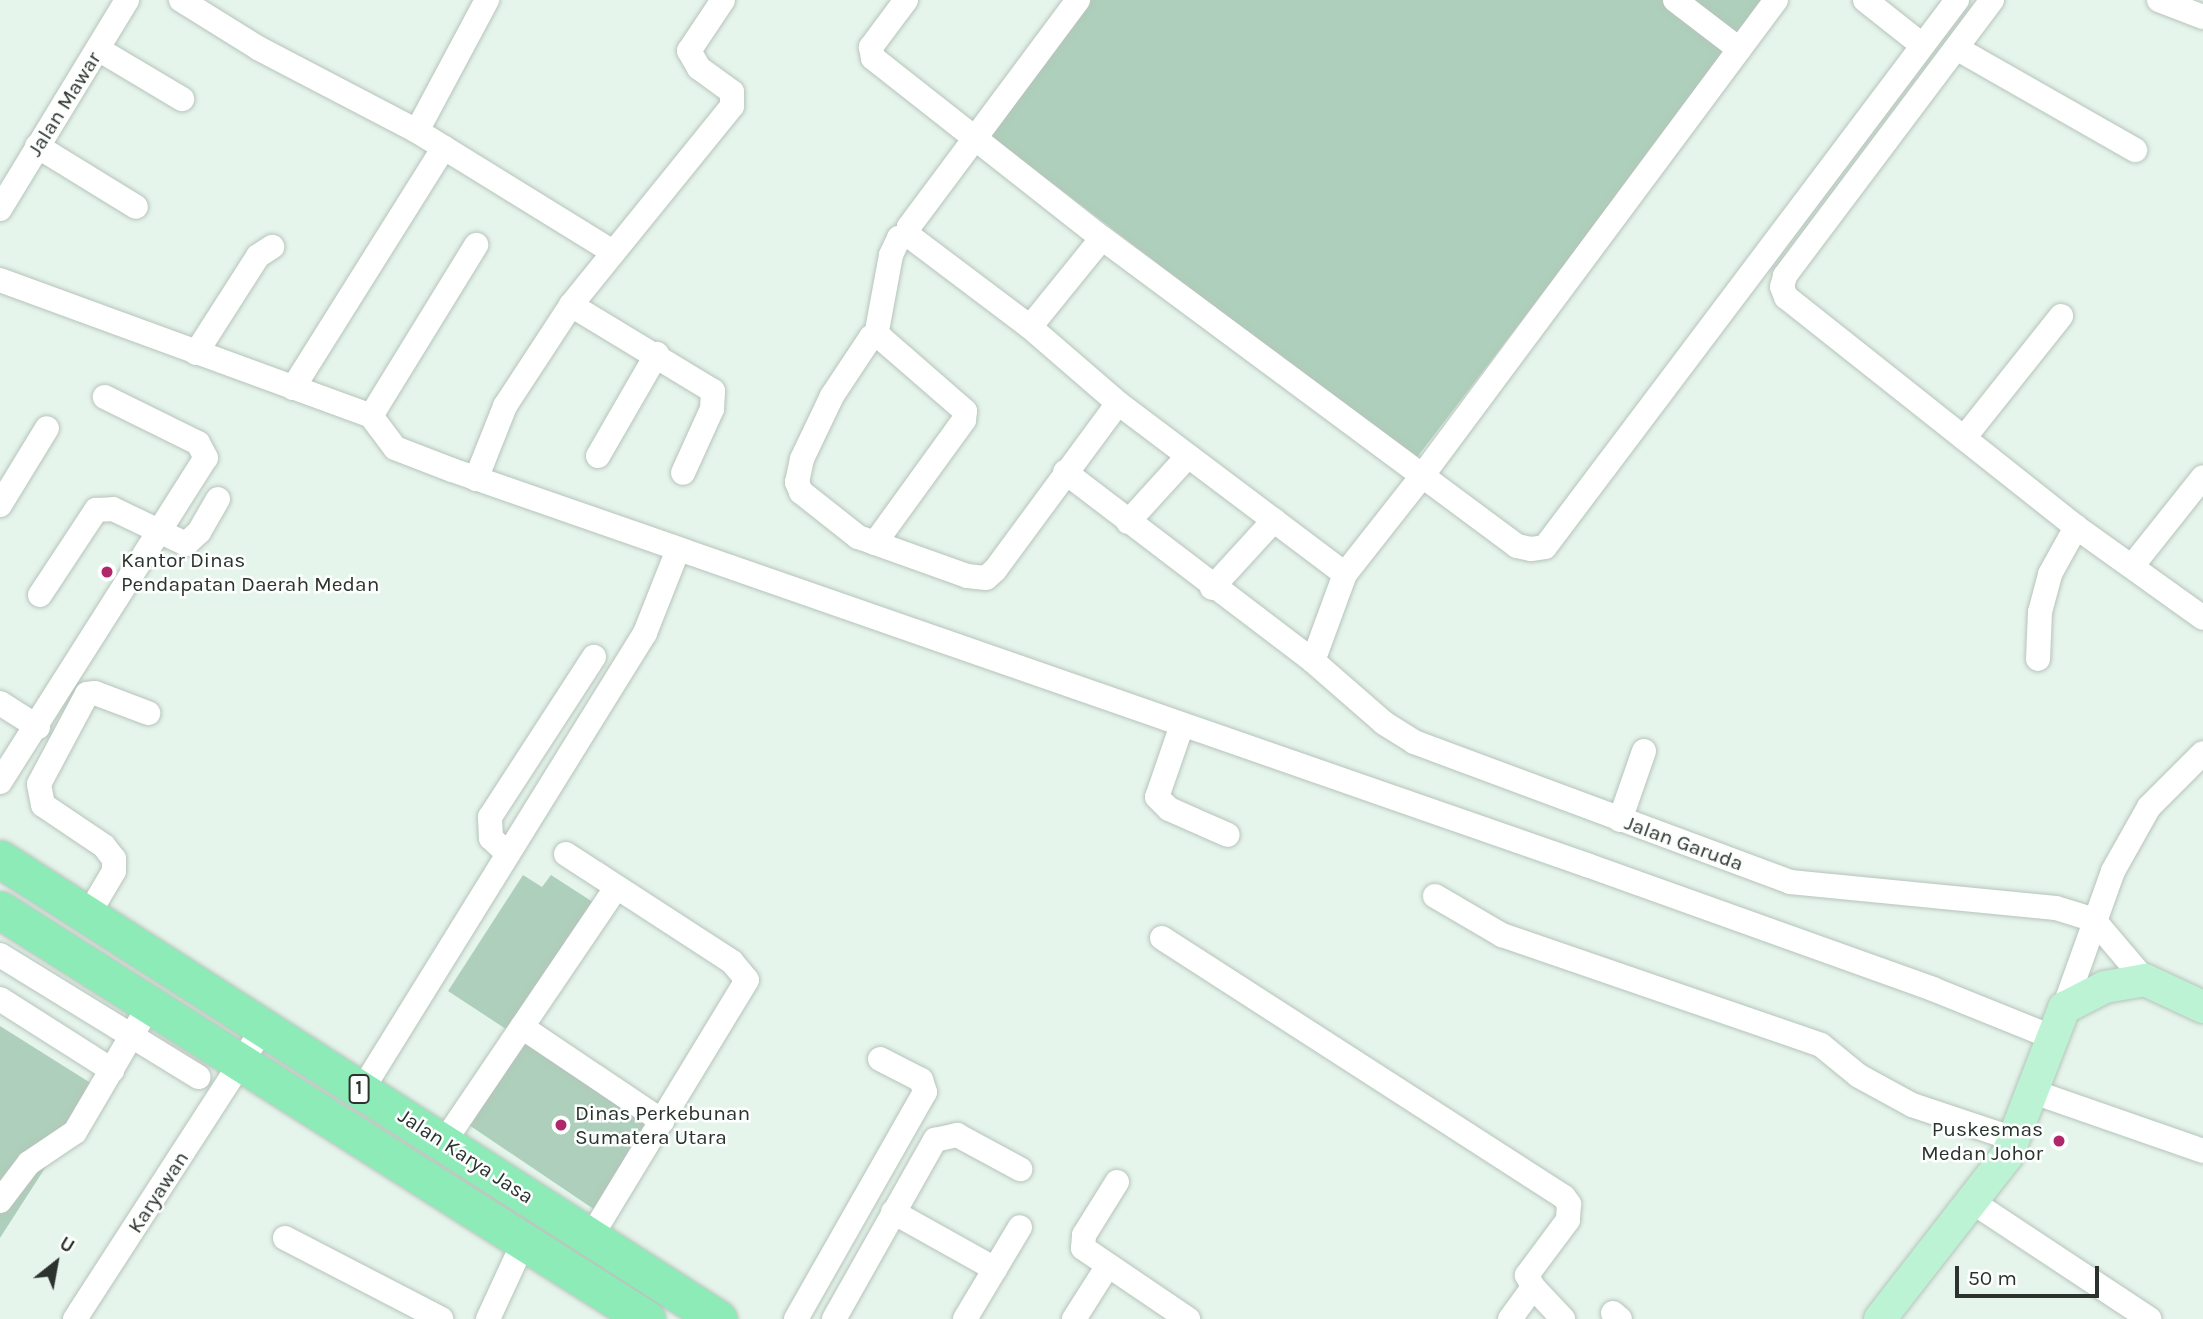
<!DOCTYPE html>
<style>
body{margin:0}
#map{position:relative;width:2203px;height:1319px;overflow:hidden;background:#e6f5ec;font-family:Karla,sans-serif}
div>[style]{position:absolute}
.green>*{inset:0;background:#aecfbb;transform-origin:0 0}
.roads{filter:drop-shadow(0 0 2px #b6c4bb) drop-shadow(0 0 2px #b6c4bb)}
.minor>*{height:24px;margin:-12px;padding:0 12px;transform-origin:12px;border-radius:12px;background:#fff}
.major>*{height:32px;margin:-16px;padding:0 16px;transform-origin:16px;border-radius:16px;background:#bbf3d4}
.highway>*{height:37px;margin:-18.5px;padding:0 18.5px;transform-origin:18.5px;border-radius:18.5px;background:#8debb8}
.dots>*{width:19px;height:19px;translate:-50% -50%;box-sizing:border-box;border:4px solid #fcfffd;border-radius:50%}
span{translate:-50% -50%;white-space:nowrap;text-align:center;line-height:1.15;-webkit-text-stroke:5px #fcfffd;paint-order:stroke}
.shield-label span{padding:2px 5px;background:#fcfffd;border:2px solid;border-radius:5px;-webkit-text-stroke-width:0}
.shield-label{font-size:19px;color:#2c322e;font-weight:700}
.street-label{font-size:21px;color:#2c322e}
.poi-label{font-size:21px;color:#2c322e}
.left{translate:0 -50%;text-align:left}
.right{translate:-100% -50%;text-align:right}
.north{position:absolute;left:21px;top:1228px;width:70px;height:70px;-webkit-text-stroke:5px #fcfffd;paint-order:stroke;rotate:31deg;font-size:19px;font-weight:700;line-height:28px;text-align:center;color:#2c322e}
.north::after{content:'';display:block;margin:auto;width:24px;height:32px;background:#2c322e;clip-path:polygon(50% 0,100% 100%,50% 72%,0 100%)}
.scale{position:absolute;left:1955px;top:1266px;width:144px;height:32px;box-sizing:border-box;border:4px solid #2c322e;border-top:0;padding-left:9px;font-size:21px;line-height:24px;white-space:nowrap;color:#2c322e;-webkit-text-stroke:5px #fcfffd;paint-order:stroke}
</style>
<div id="map">
<div class="green">
<i style="clip-path:polygon(1091px 0,1767px 0,1415px 460px,988px 134px)"></i>
<i style="clip-path:polygon(523px 875px,542px 887px,551px 875px,596px 904px,512px 1033px,448px 991px)"></i>
<i style="clip-path:polygon(0 1026px,97px 1087px,0 1238px)"></i>
<i style="left:526px;top:1038px;width:157px;height:104px;rotate:34deg"></i>
</div>
<div class="roads">
<div class="minor">
<i style="left:181px;top:0;width:91px;rotate:31.9deg"></i>
<i style="left:258px;top:48px;width:179px;rotate:27.6deg"></i>
<i style="left:417px;top:131px;width:230px;rotate:31.7deg"></i>
<i style="left:906px;top:0;width:59px;rotate:126.7deg"></i>
<i style="left:871px;top:47px;width:11px;rotate:80deg"></i>
<i style="left:873px;top:58px;width:291px;rotate:38.2deg"></i>
<i style="left:1102px;top:238px;width:517px;rotate:36.58deg"></i>
<i style="left:1517px;top:546px;width:14px;rotate:12deg"></i>
<i style="left:1531px;top:549px;width:14px;rotate:-8deg"></i>
<i style="left:1545px;top:547px;width:685px;rotate:-53.01deg"></i>
<i style="left:1078px;top:0;width:283px;rotate:126.7deg"></i>
<i style="left:909px;top:227px;width:8px;rotate:97deg"></i>
<i style="left:908px;top:235px;width:153px;rotate:37deg"></i>
<i style="left:1030px;top:327px;width:116px;rotate:40.8deg"></i>
<i style="left:1118px;top:403px;width:284px;rotate:37deg"></i>
<i style="left:1345px;top:574px;width:125px;rotate:-51.8deg"></i>
<i style="left:1422px;top:476px;width:593px;rotate:-53.36deg"></i>
<i style="left:1675px;top:0;width:81px;rotate:37.4deg"></i>
<i style="left:1865px;top:0;width:73px;rotate:38.3deg"></i>
<i style="left:1992px;top:0;width:345px;rotate:126.9deg"></i>
<i style="left:1785px;top:276px;width:11px;rotate:105deg"></i>
<i style="left:1782px;top:287px;width:11px;rotate:68deg"></i>
<i style="left:1786px;top:297px;width:370px;rotate:38.4deg"></i>
<i style="left:2076px;top:527px;width:156px;rotate:35.6deg"></i>
<i style="left:2159px;top:0;width:47px;rotate:21.1deg"></i>
<i style="left:98px;top:49px;width:98px;rotate:30.8deg"></i>
<i style="left:1958px;top:49px;width:204px;rotate:29.7deg"></i>
<i style="left:417px;top:131px;width:149px;rotate:-61.9deg"></i>
<i style="left:37px;top:146px;width:116px;rotate:31.6deg"></i>
<i style="left:0;top:209px;width:245px;rotate:-58.7deg"></i>
<i style="left:0;top:280px;width:395px;rotate:20.1deg"></i>
<i style="left:371px;top:416px;width:40px;rotate:53deg"></i>
<i style="left:395px;top:448px;width:61px;rotate:21.1deg"></i>
<i style="left:452px;top:470px;width:1202px;rotate:19.19deg"></i>
<i style="left:1587px;top:865px;width:368px;rotate:19.7deg"></i>
<i style="left:1933px;top:989px;width:131px;rotate:22deg"></i>
<i style="left:571px;top:305px;width:166px;rotate:31.2deg"></i>
<i style="left:713px;top:391px;width:18px;rotate:93deg"></i>
<i style="left:712px;top:409px;width:70px;rotate:114.4deg"></i>
<i style="left:1030px;top:327px;width:114px;rotate:-51deg"></i>
<i style="left:876px;top:336px;width:82px;rotate:-79.5deg"></i>
<i style="left:891px;top:255px;width:19px;rotate:-65deg"></i>
<i style="left:899px;top:238px;width:9px;rotate:-18deg"></i>
<i style="left:196px;top:353px;width:115px;rotate:-57.4deg"></i>
<i style="left:258px;top:256px;width:17px;rotate:-33deg"></i>
<i style="left:293px;top:388px;width:284px;rotate:-57.9deg"></i>
<i style="left:371px;top:416px;width:201px;rotate:-58.4deg"></i>
<i style="left:1964px;top:438px;width:156px;rotate:-51.5deg"></i>
<i style="left:598px;top:456px;width:118px;rotate:-60deg"></i>
<i style="left:1065px;top:472px;width:312px;rotate:37.3deg"></i>
<i style="left:1313px;top:661px;width:94px;rotate:41.1deg"></i>
<i style="left:1384px;top:723px;width:36px;rotate:32deg"></i>
<i style="left:1414px;top:742px;width:401px;rotate:20.4deg"></i>
<i style="left:1790px;top:882px;width:267px;rotate:5.6deg"></i>
<i style="left:2056px;top:908px;width:39px;rotate:17deg"></i>
<i style="left:2093px;top:919px;width:80px;rotate:49.6deg"></i>
<i style="left:476px;top:479px;width:79px;rotate:-68.3deg"></i>
<i style="left:505px;top:406px;width:121px;rotate:-56.8deg"></i>
<i style="left:571px;top:305px;width:256px;rotate:-51deg"></i>
<i style="left:732px;top:106px;width:14px;rotate:-90deg"></i>
<i style="left:732px;top:92px;width:41px;rotate:-144deg"></i>
<i style="left:699px;top:68px;width:20px;rotate:-120deg"></i>
<i style="left:689px;top:51px;width:61px;rotate:-56.3deg"></i>
<i style="left:0;top:505px;width:90px;rotate:-58.6deg"></i>
<i style="left:1128px;top:522px;width:89px;rotate:-47.7deg"></i>
<i style="left:875px;top:543px;width:152px;rotate:-54.1deg"></i>
<i style="left:964px;top:420px;width:9px;rotate:-84deg"></i>
<i style="left:965px;top:411px;width:111px;rotate:-139deg"></i>
<i style="left:881px;top:338px;width:10px;rotate:-174deg"></i>
<i style="left:871px;top:337px;width:71px;rotate:123.5deg"></i>
<i style="left:832px;top:396px;width:70px;rotate:115.5deg"></i>
<i style="left:802px;top:459px;width:24px;rotate:102deg"></i>
<i style="left:797px;top:482px;width:11px;rotate:68deg"></i>
<i style="left:801px;top:492px;width:73px;rotate:38.3deg"></i>
<i style="left:858px;top:537px;width:18px;rotate:19deg"></i>
<i style="left:875px;top:543px;width:98px;rotate:19.7deg"></i>
<i style="left:967px;top:576px;width:19px;rotate:6deg"></i>
<i style="left:986px;top:578px;width:12px;rotate:-42deg"></i>
<i style="left:995px;top:570px;width:207px;rotate:-53.6deg"></i>
<i style="left:2133px;top:565px;width:112px;rotate:-51.5deg"></i>
<i style="left:1212px;top:588px;width:92px;rotate:-47.6deg"></i>
<i style="left:40px;top:595px;width:102px;rotate:-56.6deg"></i>
<i style="left:96px;top:510px;width:17px;rotate:-3deg"></i>
<i style="left:113px;top:509px;width:81px;rotate:25.6deg"></i>
<i style="left:186px;top:544px;width:18px;rotate:-43deg"></i>
<i style="left:199px;top:532px;width:38px;rotate:-60deg"></i>
<i style="left:2038px;top:659px;width:47px;rotate:-87.6deg"></i>
<i style="left:2040px;top:612px;width:39px;rotate:-75deg"></i>
<i style="left:2050px;top:574px;width:54px;rotate:-61deg"></i>
<i style="left:1313px;top:661px;width:93px;rotate:-69.8deg"></i>
<i style="left:0;top:703px;width:45px;rotate:32.3deg"></i>
<i style="left:1182px;top:725px;width:76px;rotate:109.1deg"></i>
<i style="left:1157px;top:797px;width:17px;rotate:45deg"></i>
<i style="left:1169px;top:809px;width:64px;rotate:23.8deg"></i>
<i style="left:0;top:782px;width:384px;rotate:-57.6deg"></i>
<i style="left:206px;top:458px;width:17px;rotate:-118deg"></i>
<i style="left:198px;top:443px;width:104px;rotate:-153.7deg"></i>
<i style="left:1620px;top:820px;width:73px;rotate:-70.8deg"></i>
<i style="left:508px;top:854px;width:23px;rotate:-137deg"></i>
<i style="left:491px;top:838px;width:21px;rotate:-93deg"></i>
<i style="left:490px;top:817px;width:191px;rotate:-57deg"></i>
<i style="left:566px;top:854px;width:198px;rotate:33deg"></i>
<i style="left:732px;top:962px;width:23px;rotate:50deg"></i>
<i style="left:747px;top:980px;width:301px;rotate:121.3deg"></i>
<i style="left:1435px;top:896px;width:78px;rotate:30.2deg"></i>
<i style="left:1502px;top:935px;width:337px;rotate:19deg"></i>
<i style="left:1821px;top:1045px;width:49px;rotate:39.2deg"></i>
<i style="left:1859px;top:1076px;width:60px;rotate:28.7deg"></i>
<i style="left:1912px;top:1105px;width:108px;rotate:18.4deg"></i>
<i style="left:88px;top:915px;width:51px;rotate:-59.4deg"></i>
<i style="left:114px;top:871px;width:12px;rotate:-90deg"></i>
<i style="left:114px;top:859px;width:16px;rotate:-128deg"></i>
<i style="left:104px;top:846px;width:73px;rotate:-146.1deg"></i>
<i style="left:43px;top:805px;width:21px;rotate:-101deg"></i>
<i style="left:39px;top:784px;width:102px;rotate:-61.9deg"></i>
<i style="left:87px;top:694px;width:8px;rotate:-7deg"></i>
<i style="left:95px;top:693px;width:57px;rotate:20.7deg"></i>
<i style="left:1162px;top:938px;width:478px;rotate:32.8deg"></i>
<i style="left:1564px;top:1197px;width:9px;rotate:54deg"></i>
<i style="left:1569px;top:1204px;width:16px;rotate:94deg"></i>
<i style="left:1568px;top:1220px;width:69px;rotate:126.7deg"></i>
<i style="left:1527px;top:1275px;width:13px;rotate:63deg"></i>
<i style="left:1533px;top:1287px;width:44px;rotate:46.8deg"></i>
<i style="left:0;top:955px;width:233px;rotate:31.6deg"></i>
<i style="left:0;top:999px;width:133px;rotate:32.4deg"></i>
<i style="left:2064px;top:1008px;width:145px;rotate:-70.3deg"></i>
<i style="left:2113px;top:871px;width:73px;rotate:-60.6deg"></i>
<i style="left:2149px;top:807px;width:76px;rotate:-45deg"></i>
<i style="left:522px;top:1027px;width:169px;rotate:33.9deg"></i>
<i style="left:362px;top:1090px;width:538px;rotate:-58.23deg"></i>
<i style="left:645px;top:633px;width:87px;rotate:-68.4deg"></i>
<i style="left:2034px;top:1092px;width:179px;rotate:19.2deg"></i>
<i style="left:444px;top:1142px;width:307px;rotate:-55.9deg"></i>
<i style="left:1117px;top:1182px;width:62px;rotate:121.9deg"></i>
<i style="left:1084px;top:1235px;width:13px;rotate:94deg"></i>
<i style="left:1083px;top:1248px;width:127px;rotate:34.1deg"></i>
<i style="left:0;top:1201px;width:48px;rotate:-52.7deg"></i>
<i style="left:29px;top:1163px;width:55px;rotate:-34deg"></i>
<i style="left:75px;top:1132px;width:146px;rotate:-59.6deg"></i>
<i style="left:1971px;top:1201px;width:214px;rotate:33.5deg"></i>
<i style="left:893px;top:1212px;width:117px;rotate:29.2deg"></i>
<i style="left:285px;top:1238px;width:176px;rotate:27.4deg"></i>
<i style="left:1613px;top:1313px;width:9px;rotate:41deg"></i>
<i style="left:75px;top:1319px;width:348px;rotate:-57.1deg"></i>
<i style="left:488px;top:1319px;width:86px;rotate:-65.2deg"></i>
<i style="left:796px;top:1319px;width:261px;rotate:-60.4deg"></i>
<i style="left:925px;top:1092px;width:13px;rotate:-108deg"></i>
<i style="left:921px;top:1080px;width:46px;rotate:-152.9deg"></i>
<i style="left:834px;top:1319px;width:206px;rotate:-60.6deg"></i>
<i style="left:935px;top:1140px;width:23px;rotate:-13deg"></i>
<i style="left:957px;top:1135px;width:72px;rotate:28.4deg"></i>
<i style="left:965px;top:1319px;width:107px;rotate:-59.1deg"></i>
<i style="left:1074px;top:1319px;width:62px;rotate:-57.6deg"></i>
<i style="left:1510px;top:1319px;width:39px;rotate:-54deg"></i>
</div>
<div class="major">
<i style="left:1880px;top:1319px;width:207px;rotate:-52.1deg"></i>
<i style="left:2007px;top:1156px;width:159px;rotate:-68.9deg"></i>
<i style="left:2064px;top:1008px;width:46px;rotate:-27.1deg"></i>
<i style="left:2105px;top:987px;width:41px;rotate:-9.9deg"></i>
<i style="left:2145px;top:980px;width:64px;rotate:25deg"></i>
</div>
<div class="highway">
<i style="left:0;top:859px;width:853px;rotate:32.65deg"></i>
<i style="left:0;top:910px;width:765px;rotate:32.34deg"></i>
</div>
</div>
<div class="dots">
<i style="left:107px;top:572px;background:#b0286b"></i>
<i style="left:561px;top:1125px;background:#b0286b"></i>
<i style="left:2059px;top:1141px;background:#b0286b"></i>
</div>
<div class="shield-label">
<span style="left:359px;top:1089px">1</span>
</div>
<div class="street-label">
<span style="left:64px;top:104px;rotate:-58deg">Jalan Mawar</span>
<span style="left:1684px;top:843px;rotate:20deg">Jalan Garuda</span>
<span style="left:466px;top:1156px;rotate:33deg">Jalan Karya Jasa</span>
<span style="left:158px;top:1192px;rotate:-57deg">Karyawan</span>
</div>
<div class="poi-label">
<span class="left" style="left:121px;top:572px">Kantor Dinas<br>Pendapatan Daerah Medan</span>
<span class="left" style="left:575px;top:1125px">Dinas Perkebunan<br>Sumatera Utara</span>
<span class="right" style="left:2043px;top:1141px">Puskesmas<br>Medan Johor</span>
</div>
<div class="north">U</div>
<div class="scale">50 m</div>
</div>
